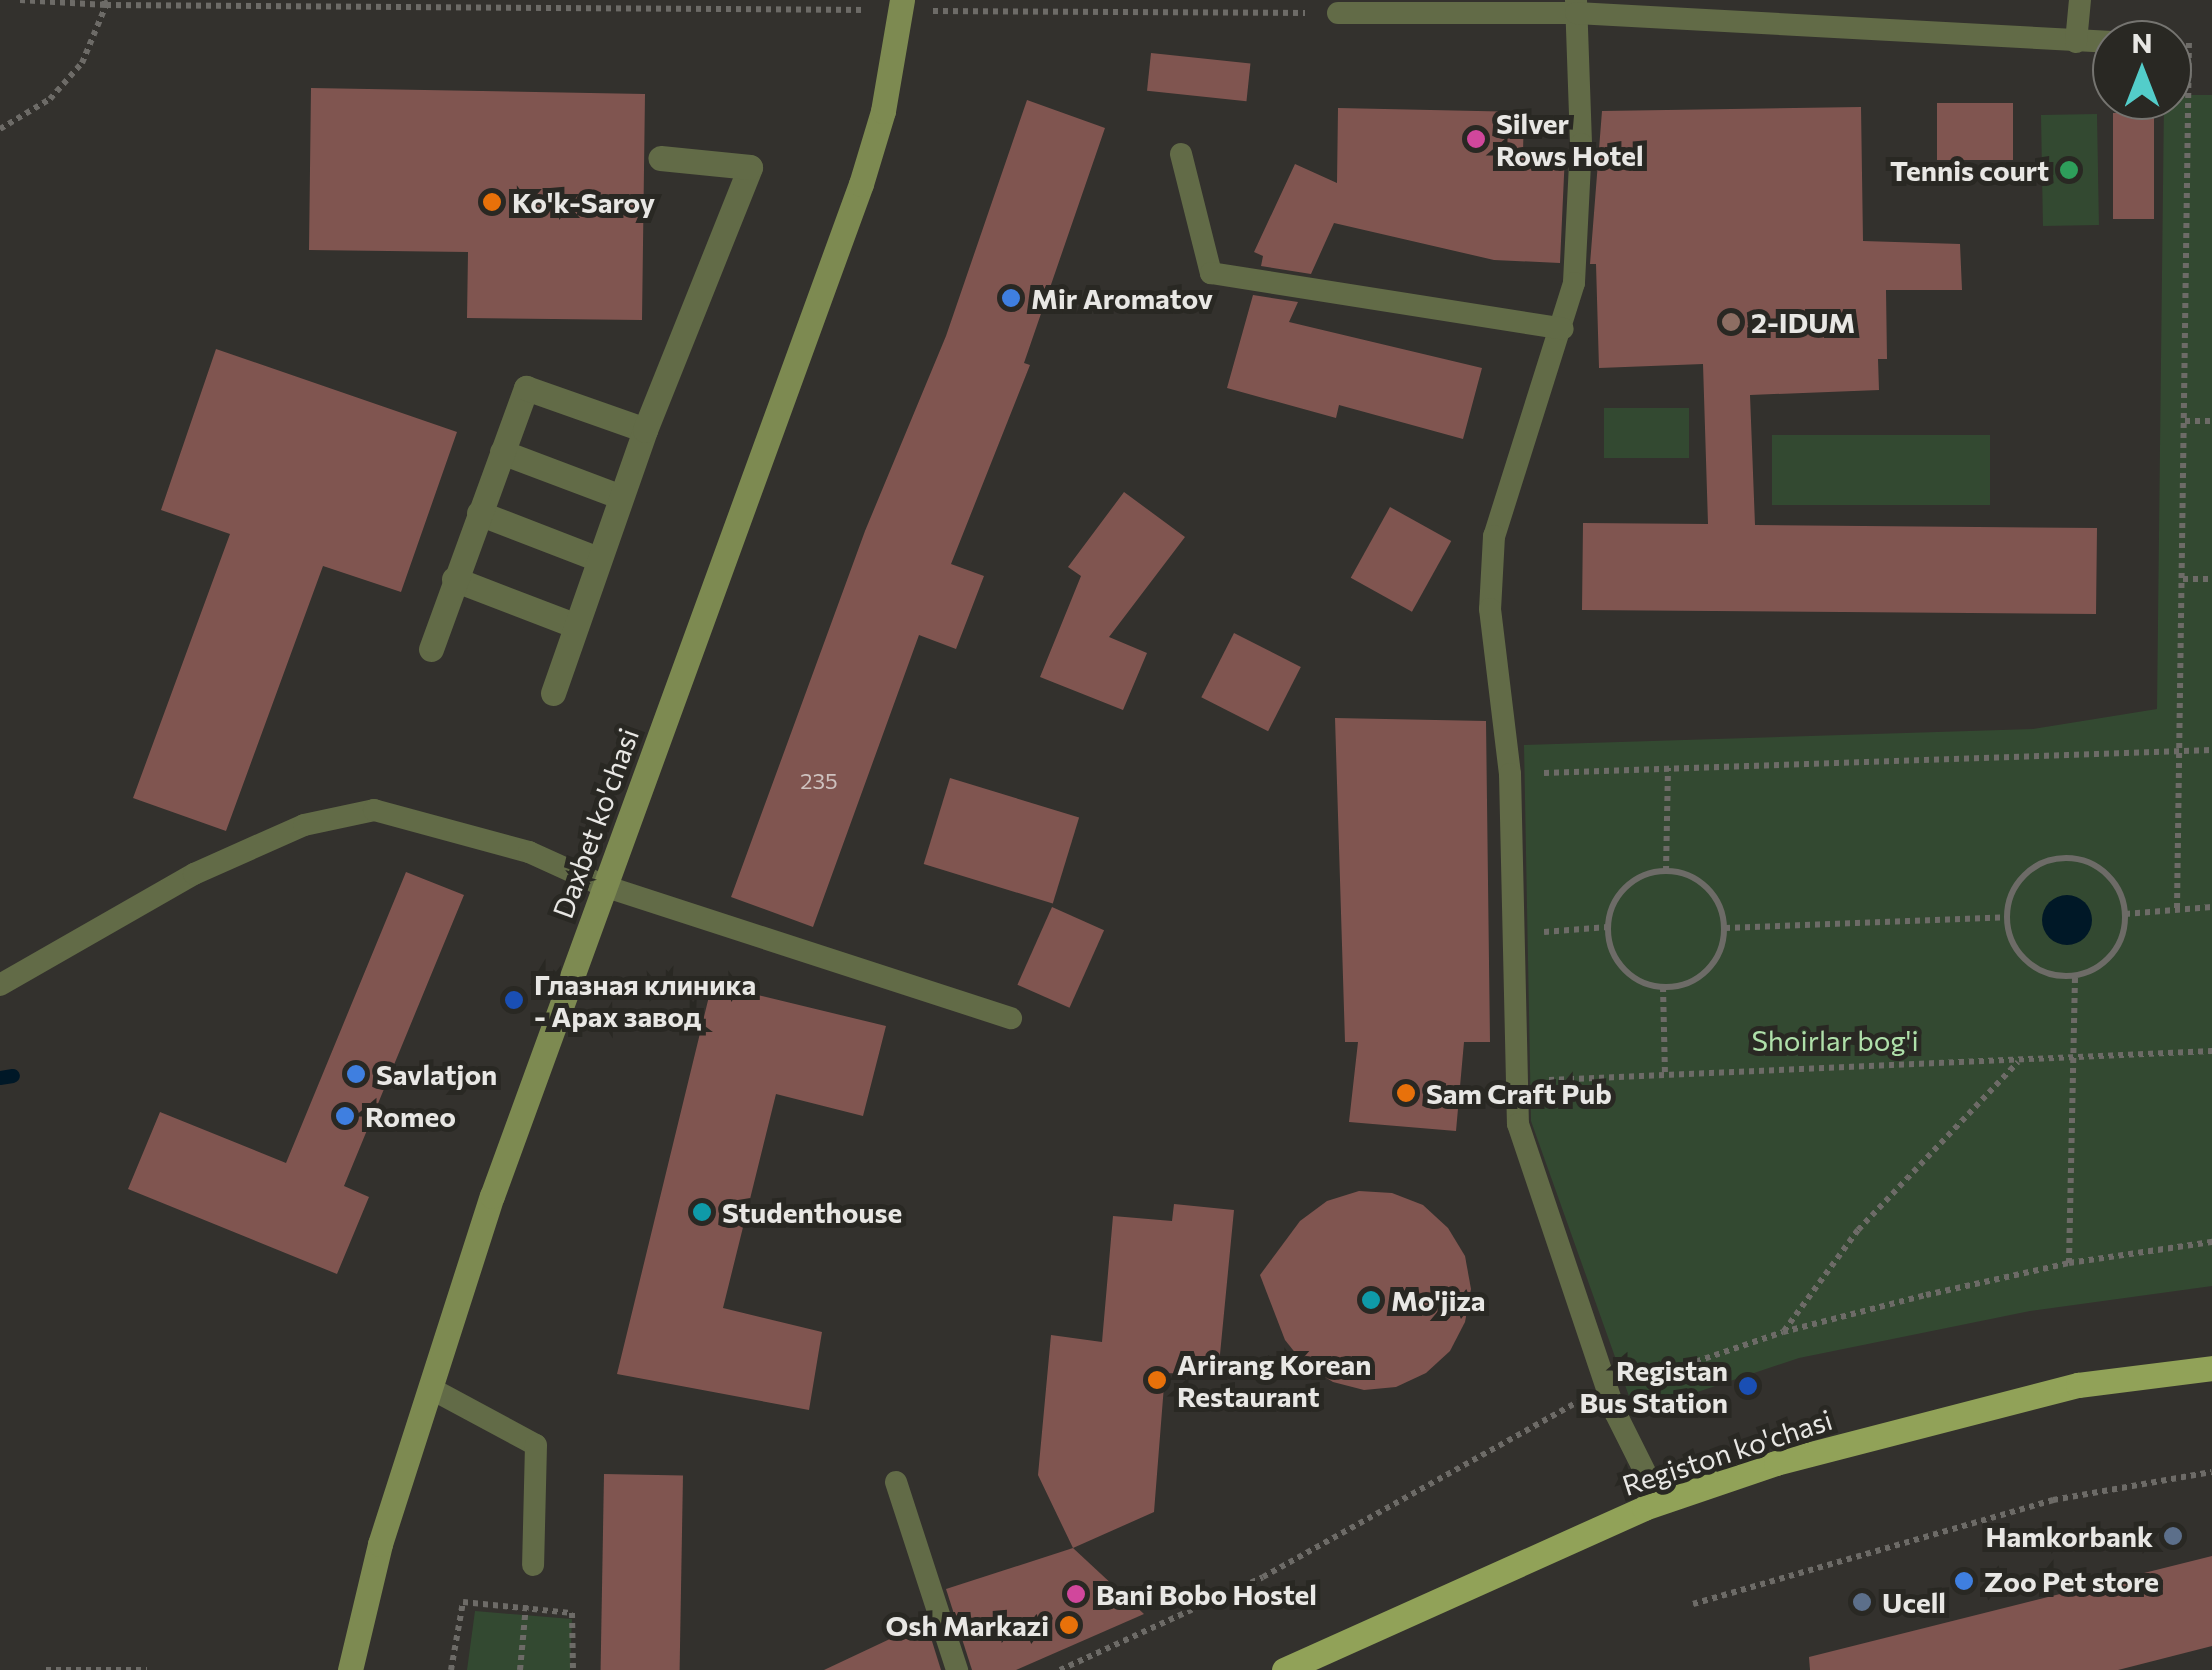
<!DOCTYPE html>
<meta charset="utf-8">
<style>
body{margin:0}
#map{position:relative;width:2212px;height:1670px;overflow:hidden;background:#33312d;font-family:Commissioner,sans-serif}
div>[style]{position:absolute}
.green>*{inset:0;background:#334931;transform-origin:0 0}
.water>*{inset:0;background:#001827}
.round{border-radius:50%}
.stream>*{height:14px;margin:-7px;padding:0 7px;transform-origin:7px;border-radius:7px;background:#001827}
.building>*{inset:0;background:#805550;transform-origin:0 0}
.path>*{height:6px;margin-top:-3px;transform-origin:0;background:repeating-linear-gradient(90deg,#6d6b67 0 5px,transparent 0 10px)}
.path>.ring{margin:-3px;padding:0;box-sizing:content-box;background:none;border:6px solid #6d6b67;border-radius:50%}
.lane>*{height:22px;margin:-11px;padding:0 11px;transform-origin:11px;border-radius:11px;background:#626b47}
.street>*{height:25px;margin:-12.5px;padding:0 12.5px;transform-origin:12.5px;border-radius:12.5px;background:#626b47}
.secondary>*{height:25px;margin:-12.5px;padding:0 12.5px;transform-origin:12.5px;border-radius:12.5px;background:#7d8a51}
.primary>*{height:25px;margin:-12.5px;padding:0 12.5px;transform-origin:12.5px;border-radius:12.5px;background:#91a258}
.dots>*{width:28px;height:28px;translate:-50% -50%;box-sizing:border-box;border:5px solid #292823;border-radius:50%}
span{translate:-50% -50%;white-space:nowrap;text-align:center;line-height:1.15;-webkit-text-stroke:10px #292823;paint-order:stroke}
.number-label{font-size:22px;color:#cec2bf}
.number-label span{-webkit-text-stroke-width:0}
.poi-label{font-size:28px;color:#e8e7e4;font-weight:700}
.left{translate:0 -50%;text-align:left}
.right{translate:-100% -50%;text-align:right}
.street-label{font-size:28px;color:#e8e7e4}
.park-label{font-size:28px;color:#afe0aa}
.north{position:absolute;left:2092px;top:20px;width:100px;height:100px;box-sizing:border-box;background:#292823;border:2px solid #757470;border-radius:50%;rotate:0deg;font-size:28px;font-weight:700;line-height:40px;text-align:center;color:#e8e7e4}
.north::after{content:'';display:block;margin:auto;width:35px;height:45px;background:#53cdca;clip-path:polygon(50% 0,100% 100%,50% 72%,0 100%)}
</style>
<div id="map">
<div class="green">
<i style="clip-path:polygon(2172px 95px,2212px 95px,2212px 1286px,2030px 1311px,1799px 1358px,1635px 1413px,1531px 1121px,1524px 745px,2033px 729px,2157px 709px,2164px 100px)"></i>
<i style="left:2097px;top:114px;width:111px;height:56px;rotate:89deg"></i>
<i style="left:1604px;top:408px;width:85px;height:50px"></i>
<i style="left:1772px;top:435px;width:218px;height:70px"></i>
<i style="clip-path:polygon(475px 1611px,572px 1619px,570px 1670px,467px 1670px)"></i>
</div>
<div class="water">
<i class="round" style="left:2042px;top:895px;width:50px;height:50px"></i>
</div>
<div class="stream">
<i style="left:0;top:1078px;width:13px;rotate:-9deg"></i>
</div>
<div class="building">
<i style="left:1151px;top:53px;width:100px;height:38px;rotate:6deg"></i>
<i style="clip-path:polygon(311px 88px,645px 94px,642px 320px,467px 318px,468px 252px,309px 250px)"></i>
<i style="clip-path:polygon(1027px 100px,1105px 128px,1024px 363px,1030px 365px,951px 564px,984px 576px,956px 649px,919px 635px,813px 927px,731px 897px,865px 531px,946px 336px)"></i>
<i style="left:1937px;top:103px;width:76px;height:57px"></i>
<i style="clip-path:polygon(1861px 107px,1863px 241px,1960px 244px,1962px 290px,1886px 290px,1887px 359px,1878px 359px,1879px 390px,1750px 395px,1755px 525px,2097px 528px,2096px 614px,1582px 610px,1583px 523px,1708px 524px,1703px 364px,1599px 368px,1596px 264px,1590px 264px,1602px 111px)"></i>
<i style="clip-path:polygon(1338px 108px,1524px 112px,1523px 152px,1565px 154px,1560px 263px,1494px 260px,1334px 223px,1311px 274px,1261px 266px,1263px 256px,1254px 252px,1295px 164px,1337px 183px)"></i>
<i style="left:2113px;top:113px;width:41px;height:106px"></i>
<i style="clip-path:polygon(1253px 295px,1298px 302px,1289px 322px,1482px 368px,1463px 439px,1339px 405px,1336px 418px,1227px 388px)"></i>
<i style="clip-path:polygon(216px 349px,457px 432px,401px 592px,323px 566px,226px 831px,133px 798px,230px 534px,161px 510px)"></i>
<i style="clip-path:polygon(1124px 492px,1185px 537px,1109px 637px,1147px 653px,1123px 710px,1040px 677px,1081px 576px,1068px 567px)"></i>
<i style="left:1390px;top:507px;width:70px;height:81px;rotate:29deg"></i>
<i style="left:1234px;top:633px;width:75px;height:72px;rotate:27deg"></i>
<i style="clip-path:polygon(1335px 718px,1486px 721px,1490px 1042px,1464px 1042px,1456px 1131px,1349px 1122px,1358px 1042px,1345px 1042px)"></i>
<i style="left:950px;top:778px;width:135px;height:90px;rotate:17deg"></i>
<i style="clip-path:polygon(406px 872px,464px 895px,344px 1186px,369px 1197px,337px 1274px,128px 1189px,160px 1112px,286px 1163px)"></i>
<i style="left:1052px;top:907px;width:57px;height:85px;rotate:24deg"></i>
<i style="clip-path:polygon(712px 984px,886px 1026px,863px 1116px,776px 1094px,723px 1308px,822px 1332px,809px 1410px,617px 1374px)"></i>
<i style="clip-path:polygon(1359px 1191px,1392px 1193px,1423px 1205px,1448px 1228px,1465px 1256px,1471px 1289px,1465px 1322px,1450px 1351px,1426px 1373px,1396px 1387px,1364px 1390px,1333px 1382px,1305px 1365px,1285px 1340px,1260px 1275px,1300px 1221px,1327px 1201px)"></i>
<i style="clip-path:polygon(1174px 1204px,1234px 1210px,1218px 1375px,1165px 1373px,1154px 1512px,1073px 1548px,1038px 1475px,1051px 1335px,1102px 1342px,1113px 1216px,1172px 1221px)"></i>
<i style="left:604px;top:1474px;width:79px;height:196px;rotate:1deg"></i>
<i style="clip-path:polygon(1073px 1548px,1144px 1614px,1016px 1670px,972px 1670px,946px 1589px)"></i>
<i style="clip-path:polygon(2212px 1556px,2212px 1646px,2118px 1670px,1810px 1670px,1809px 1657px)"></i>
<i style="clip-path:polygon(926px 1622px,941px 1670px,824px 1670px)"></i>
</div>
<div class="path">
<i style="left:20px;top:0;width:86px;rotate:3.3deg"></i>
<i style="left:106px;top:5px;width:5px;rotate:-112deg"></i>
<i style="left:933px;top:11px;width:372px;rotate:0.3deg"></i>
<i style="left:0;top:129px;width:58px;rotate:-31deg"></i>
<i style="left:50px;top:99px;width:48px;rotate:-48.4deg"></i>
<i style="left:82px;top:63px;width:63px;rotate:-67.5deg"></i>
<i style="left:106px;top:5px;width:760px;rotate:0.38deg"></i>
<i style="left:2185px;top:421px;width:27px"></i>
<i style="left:2183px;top:579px;width:29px"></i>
<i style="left:1544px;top:773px;width:668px;rotate:-1.97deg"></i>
<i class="ring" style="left:2007px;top:858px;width:112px;height:112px"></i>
<i style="left:1666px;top:871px;width:103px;rotate:-88.9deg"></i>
<i class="ring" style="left:1608px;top:871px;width:110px;height:110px"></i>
<i style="left:2177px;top:908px;width:867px;rotate:-89.21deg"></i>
<i style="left:2125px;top:914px;width:87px;rotate:-4.6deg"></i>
<i style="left:1725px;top:928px;width:282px;rotate:-2.2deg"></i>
<i style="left:1544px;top:932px;width:64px;rotate:-4.5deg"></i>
<i style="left:1663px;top:987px;width:87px;rotate:88.7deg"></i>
<i style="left:1549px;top:1080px;width:664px;rotate:-2.5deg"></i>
<i style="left:2069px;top:1263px;width:287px;rotate:-88.8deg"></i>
<i style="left:1784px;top:1331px;width:125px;rotate:-53.8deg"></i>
<i style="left:1858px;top:1230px;width:232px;rotate:-46.4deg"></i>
<i style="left:1639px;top:1381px;width:152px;rotate:-18.8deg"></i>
<i style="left:1783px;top:1332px;width:148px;rotate:-14.5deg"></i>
<i style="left:1926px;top:1295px;width:147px;rotate:-12.6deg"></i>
<i style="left:2069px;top:1263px;width:145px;rotate:-8.4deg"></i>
<i style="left:1693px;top:1604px;width:375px;rotate:-16.1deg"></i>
<i style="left:2053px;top:1500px;width:161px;rotate:-10deg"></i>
<i style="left:46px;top:1670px;width:101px"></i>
<i style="left:451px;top:1670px;width:69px;rotate:-80deg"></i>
<i style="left:463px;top:1602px;width:110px;rotate:5.8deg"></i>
<i style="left:572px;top:1613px;width:57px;rotate:89deg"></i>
<i style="left:520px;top:1670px;width:65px;rotate:-84.7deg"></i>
<i style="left:1060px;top:1670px;width:223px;rotate:-24.6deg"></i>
<i style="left:1263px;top:1577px;width:360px;rotate:-29.1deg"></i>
</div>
<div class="lane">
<i style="left:1576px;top:0;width:144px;rotate:88deg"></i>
<i style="left:1581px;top:144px;width:139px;rotate:92.9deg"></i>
<i style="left:1574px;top:283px;width:265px;rotate:107.5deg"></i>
<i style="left:1494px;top:536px;width:73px;rotate:93.1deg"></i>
<i style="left:1490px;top:609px;width:166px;rotate:83.1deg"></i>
<i style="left:1510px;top:774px;width:350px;rotate:88.7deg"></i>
<i style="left:1518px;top:1124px;width:304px;rotate:71.4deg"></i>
<i style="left:1615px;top:1412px;width:101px;rotate:63.4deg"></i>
<i style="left:1338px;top:13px;width:238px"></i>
<i style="left:1576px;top:13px;width:537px;rotate:3.1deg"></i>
<i style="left:2076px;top:42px;width:42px;rotate:-84.6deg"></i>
<i style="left:1181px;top:154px;width:123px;rotate:75.9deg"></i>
<i style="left:1211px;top:273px;width:356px;rotate:9deg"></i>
<i style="left:0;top:985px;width:224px;rotate:-29.8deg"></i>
<i style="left:194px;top:874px;width:120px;rotate:-24deg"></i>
<i style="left:304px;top:825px;width:72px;rotate:-12.1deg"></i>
<i style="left:374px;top:810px;width:161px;rotate:15.2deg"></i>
<i style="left:529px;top:852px;width:82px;rotate:24.4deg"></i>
<i style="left:604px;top:886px;width:428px;rotate:18deg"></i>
<i style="left:430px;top:1388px;width:120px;rotate:28.3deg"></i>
<i style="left:536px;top:1445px;width:120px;rotate:91.4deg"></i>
<i style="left:896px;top:1482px;width:198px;rotate:72deg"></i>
</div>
<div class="street">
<i style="left:502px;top:452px;width:127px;rotate:20.7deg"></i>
<i style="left:479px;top:513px;width:128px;rotate:21.1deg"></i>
<i style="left:454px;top:579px;width:129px;rotate:21deg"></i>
<i style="left:431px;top:649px;width:278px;rotate:-70deg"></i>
<i style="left:526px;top:388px;width:126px;rotate:19.4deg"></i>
<i style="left:553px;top:693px;width:279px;rotate:-70.7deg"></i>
<i style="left:645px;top:430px;width:283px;rotate:-68.2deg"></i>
<i style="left:750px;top:167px;width:90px;rotate:-174.3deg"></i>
</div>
<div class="secondary">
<i style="left:350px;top:1670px;width:130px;rotate:-76.6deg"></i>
<i style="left:380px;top:1544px;width:366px;rotate:-72.2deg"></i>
<i style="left:492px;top:1196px;width:1077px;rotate:-69.97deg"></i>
<i style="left:861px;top:184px;width:76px;rotate:-73.2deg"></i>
<i style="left:883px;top:111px;width:113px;rotate:-80.3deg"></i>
</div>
<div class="primary">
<i style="left:1284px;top:1670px;width:395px;rotate:-24.2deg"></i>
<i style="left:1644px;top:1508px;width:139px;rotate:-18.8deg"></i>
<i style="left:1776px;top:1463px;width:312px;rotate:-14.5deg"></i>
<i style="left:2078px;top:1385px;width:135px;rotate:-7.2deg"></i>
</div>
<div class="dots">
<i style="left:1476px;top:139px;background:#d1479c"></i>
<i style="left:2069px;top:170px;background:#2e9e5b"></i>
<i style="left:492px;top:202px;background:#e8710a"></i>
<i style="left:1011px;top:298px;background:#3f7fe0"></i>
<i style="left:1731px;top:322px;background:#8d6e63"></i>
<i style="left:514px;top:1000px;background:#1a4fb4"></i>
<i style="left:356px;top:1074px;background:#3f7fe0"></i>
<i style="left:1406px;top:1093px;background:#e8710a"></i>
<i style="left:345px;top:1116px;background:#3f7fe0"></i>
<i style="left:702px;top:1212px;background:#0f9aa8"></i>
<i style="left:1371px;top:1300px;background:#0f9aa8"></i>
<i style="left:1157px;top:1380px;background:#e8710a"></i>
<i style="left:1748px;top:1386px;background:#1a4fb4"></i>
<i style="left:2173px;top:1536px;background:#5c6f8a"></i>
<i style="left:1964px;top:1581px;background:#3f7fe0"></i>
<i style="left:1076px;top:1594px;background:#d1479c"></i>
<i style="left:1862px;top:1602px;background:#5c6f8a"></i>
<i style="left:1069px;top:1625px;background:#e8710a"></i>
</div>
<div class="number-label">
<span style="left:819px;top:781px">235</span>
</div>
<div class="poi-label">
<span class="left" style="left:1496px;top:139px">Silver<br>Rows Hotel</span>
<span class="right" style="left:2049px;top:170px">Tennis court</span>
<span class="left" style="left:512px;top:202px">Ko'k-Saroy</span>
<span class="left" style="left:1031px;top:298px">Mir Aromatov</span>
<span class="left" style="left:1751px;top:322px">2-IDUM</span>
<span class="left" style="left:534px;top:1000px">Глазная клиника<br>- Арах завод</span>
<span class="left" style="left:376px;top:1074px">Savlatjon</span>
<span class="left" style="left:1426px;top:1093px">Sam Craft Pub</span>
<span class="left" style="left:365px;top:1116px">Romeo</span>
<span class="left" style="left:722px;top:1212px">Studenthouse</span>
<span class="left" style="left:1391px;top:1300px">Mo'jiza</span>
<span class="left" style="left:1177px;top:1380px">Arirang Korean<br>Restaurant</span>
<span class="right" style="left:1728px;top:1386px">Registan<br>Bus Station</span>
<span class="right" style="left:2153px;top:1536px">Hamkorbank</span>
<span class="left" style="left:1984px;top:1581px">Zoo Pet store</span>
<span class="left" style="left:1096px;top:1594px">Bani Bobo Hostel</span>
<span class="left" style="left:1882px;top:1602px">Ucell</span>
<span class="right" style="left:1049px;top:1625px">Osh Markazi</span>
</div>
<div class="street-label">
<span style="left:595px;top:823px;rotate:-70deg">Daxbet ko'chasi</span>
<span style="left:1727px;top:1452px;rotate:-18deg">Registon ko'chasi</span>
</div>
<div class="park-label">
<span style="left:1835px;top:1040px">Shoirlar bog'i</span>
</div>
<div class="north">N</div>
</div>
